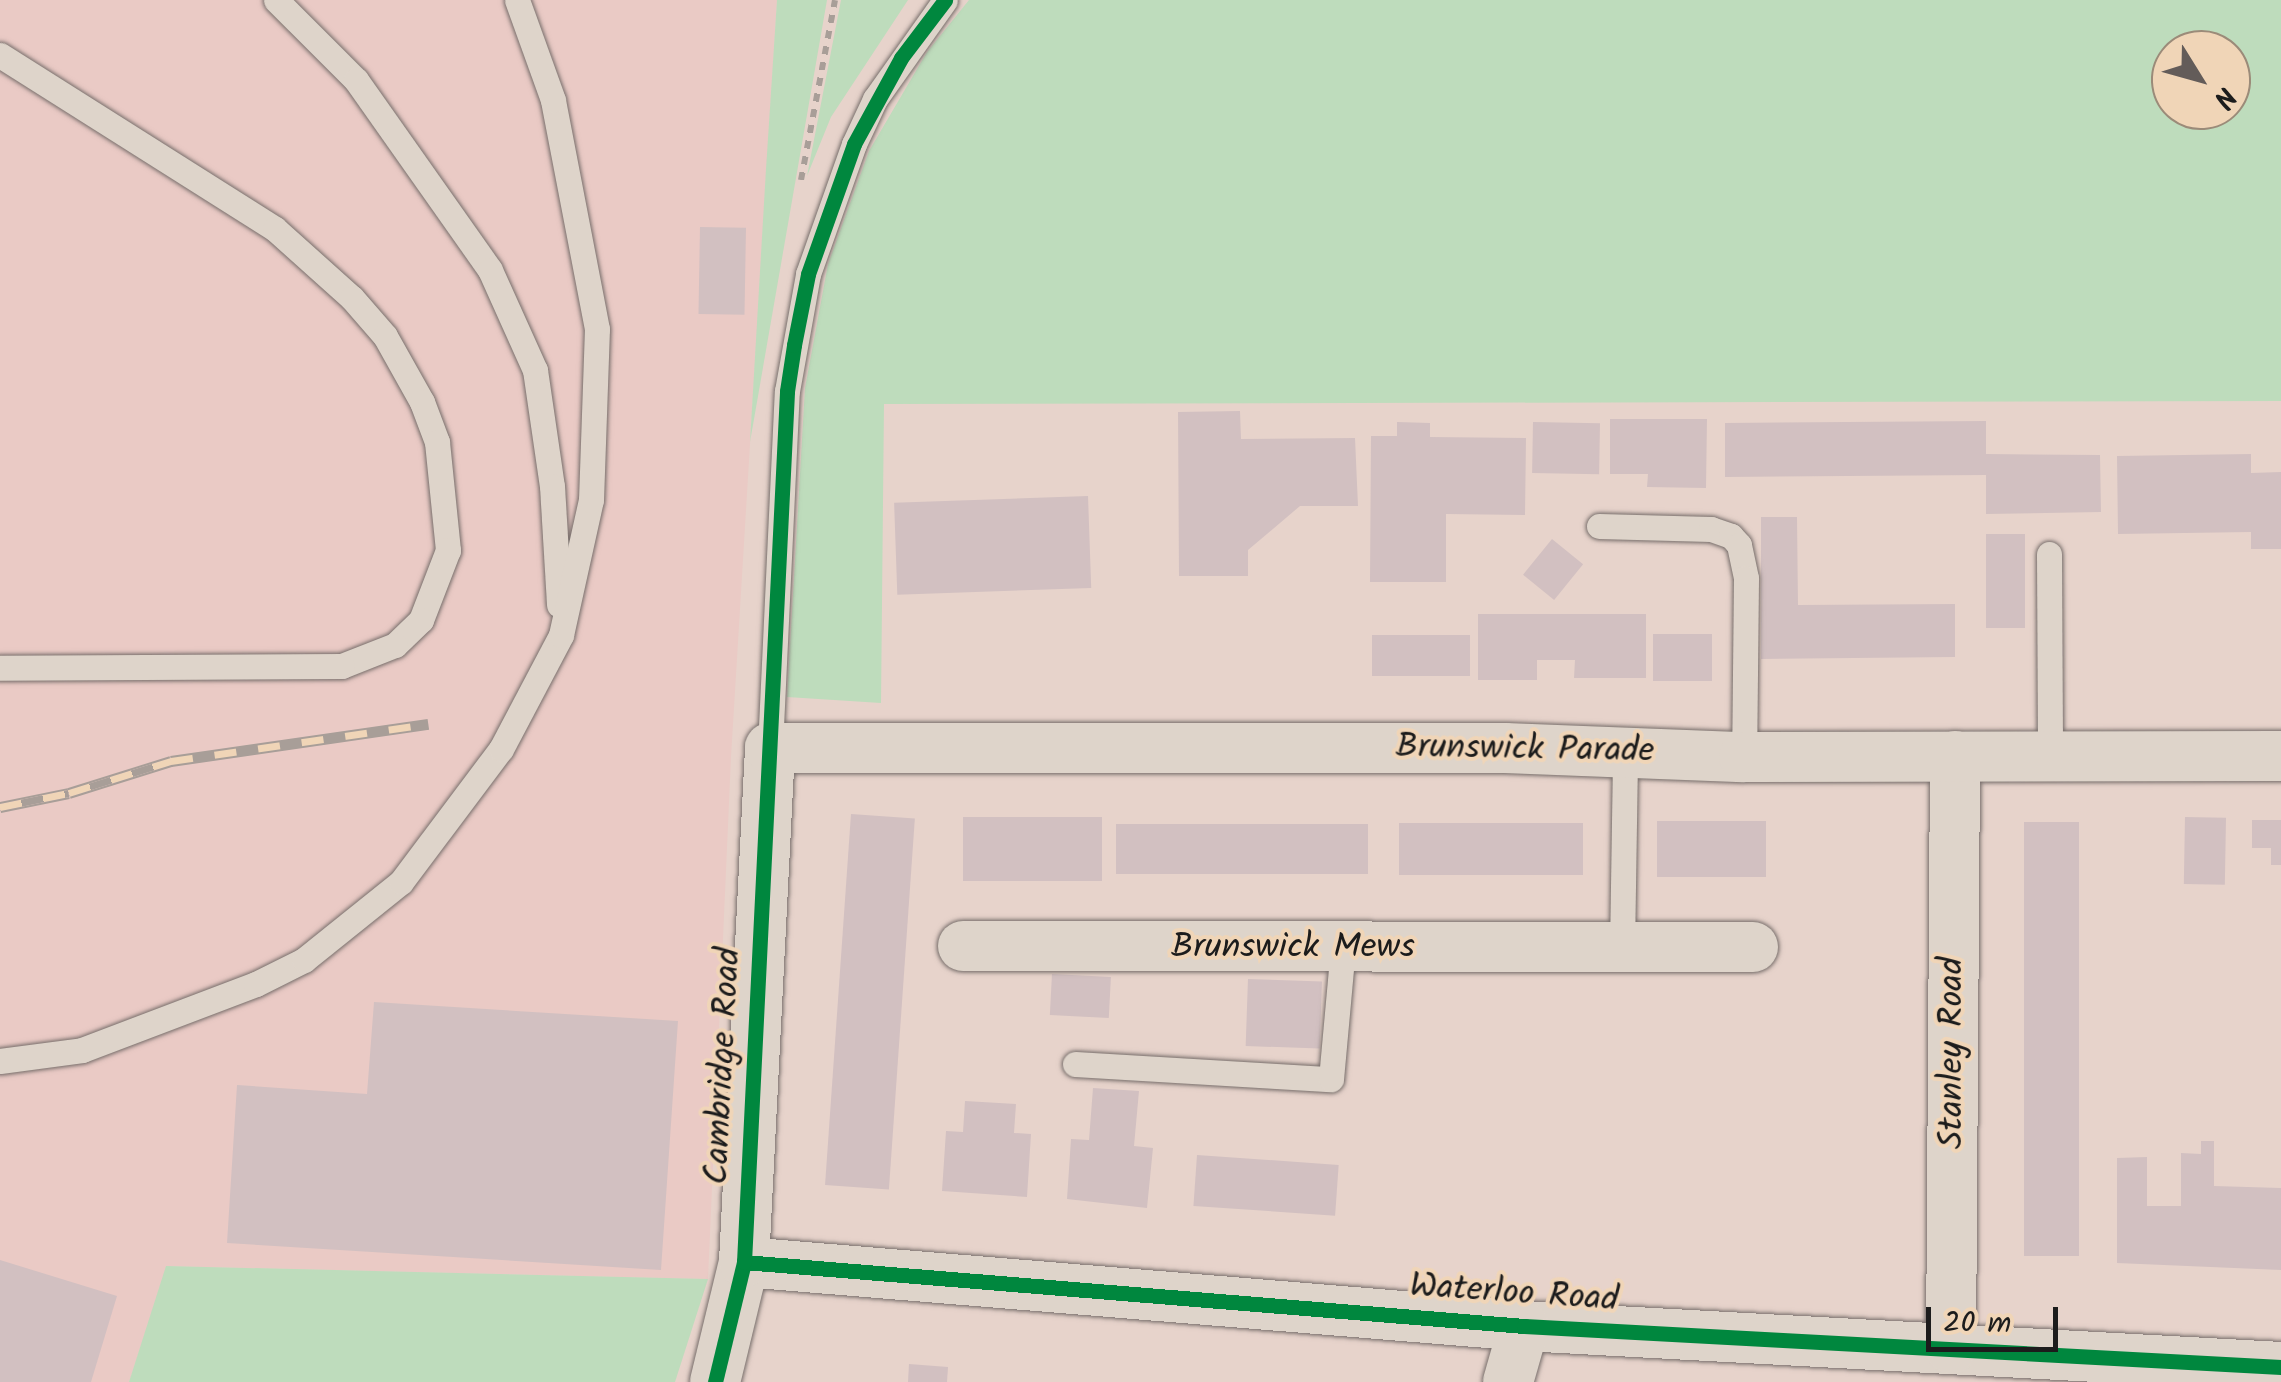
<!DOCTYPE html>
<style>
body{margin:0}
#map{position:relative;width:2281px;height:1382px;overflow:hidden;background:#e7d3cb;font-family:Kalam,sans-serif}
div>[style]{position:absolute}
.built>*{inset:0;background:#eacac5}
.green>*{inset:0;background:#bedcbc}
.building>*{inset:0;background:#d2c0c1;transform-origin:0 0}
.path>*{height:6px;margin-top:-3px;transform-origin:0;background:repeating-linear-gradient(90deg,#a89e98 0 8px,transparent 0 16px)}
.roads{filter:drop-shadow(0 0 2px #776e6b) drop-shadow(0 0 2px #776e6b)}
.lane>*{height:25px;margin:-12.5px;padding:0 12.5px;transform-origin:12.5px;border-radius:12.5px;background:#ded4ca}
.street>*{height:50px;margin:-25px;padding:0 25px;transform-origin:25px;border-radius:25px;background:#ded4ca}
.rail>*{height:11px;margin-top:-5.5px;transform-origin:0;background:repeating-linear-gradient(90deg,#f0d5b7 0 22px,#a89e98 0 44px);box-sizing:border-box;border-block:2px solid #a89e98}
.cycleway>*{height:15px;margin:-7.5px;padding:0 7.5px;transform-origin:7.5px;border-radius:7.5px;background:#00873e}
span{translate:-50% -50%;white-space:nowrap;text-align:center;line-height:1.15;-webkit-text-stroke:8px #f0d5b7;paint-order:stroke}
.street-label{font-size:35px;color:#1c1c1c}
.north{position:absolute;left:2151px;top:30px;width:100px;height:100px;box-sizing:border-box;background:#f0d5b7;border:2px solid #9b8b79;border-radius:50%;rotate:127deg;font-size:28px;font-weight:700;line-height:40px;text-align:center;color:#1c1c1c}
.north::after{content:'';display:block;margin:auto;width:35px;height:45px;background:#635c59;clip-path:polygon(50% 0,100% 100%,50% 72%,0 100%)}
.scale{position:absolute;left:1926px;top:1307px;width:132px;height:45px;box-sizing:border-box;border:5px solid #1c1c1c;border-top:0;padding-left:12px;font-size:30px;line-height:35px;white-space:nowrap;color:#1c1c1c;-webkit-text-stroke:8px #f0d5b7;paint-order:stroke}
</style>
<div id="map">
<div class="built">
<i style="clip-path:polygon(0 0,777px 0,731px 757px,708px 1279px,167px 1266px,129px 1382px,0 1382px)"></i>
</div>
<div class="green">
<i style="clip-path:polygon(777px 0,827px 0,750px 442px,766px 169px)"></i>
<i style="clip-path:polygon(841px 0,908px 0,831px 117px,807px 176px)"></i>
<i style="clip-path:polygon(evenodd,969px 0,2281px 0,2281px 401px,884px 404px,881px 703px,787px 697px,805px 388px,828px 264px,869px 151px,927px 52px,969px 0,2171px 50px,2231px 50px,2231px 110px,2171px 110px,2171px 50px)"></i>
<i style="clip-path:polygon(166px 1266px,708px 1279px,675px 1382px,129px 1382px)"></i>
</div>
<div class="building">
<i style="left:700px;top:227px;width:46px;height:87px;rotate:1deg"></i>
<i style="clip-path:polygon(1240px 411px,1241px 439px,1355px 438px,1358px 506px,1300px 506px,1248px 550px,1248px 576px,1179px 576px,1178px 412px)"></i>
<i style="clip-path:polygon(1610px 419px,1707px 419px,1706px 488px,1647px 487px,1648px 474px,1610px 474px)"></i>
<i style="clip-path:polygon(1986px 421px,1986px 454px,2100px 455px,2101px 512px,1986px 514px,1986px 475px,1725px 477px,1725px 423px)"></i>
<i style="clip-path:polygon(1397px 422px,1430px 423px,1430px 437px,1526px 438px,1525px 515px,1446px 514px,1446px 582px,1370px 582px,1371px 436px,1397px 436px)"></i>
<i style="left:1533px;top:422px;width:67px;height:51px;rotate:1deg"></i>
<i style="clip-path:polygon(2251px 454px,2251px 473px,2281px 472px,2281px 549px,2251px 549px,2251px 532px,2118px 534px,2117px 456px)"></i>
<i style="left:1088px;top:496px;width:92px;height:194px;rotate:88deg"></i>
<i style="clip-path:polygon(1761px 517px,1797px 517px,1798px 605px,1955px 604px,1955px 657px,1761px 659px)"></i>
<i style="left:1986px;top:534px;width:39px;height:94px"></i>
<i style="left:1552px;top:539px;width:40px;height:46px;rotate:39deg"></i>
<i style="clip-path:polygon(1478px 614px,1646px 614px,1646px 678px,1574px 678px,1575px 660px,1537px 660px,1537px 680px,1478px 680px)"></i>
<i style="left:1653px;top:634px;width:59px;height:47px"></i>
<i style="left:1372px;top:635px;width:98px;height:41px"></i>
<i style="left:851px;top:814px;width:64px;height:372px;rotate:4deg"></i>
<i style="left:1102px;top:817px;width:64px;height:139px;rotate:90deg"></i>
<i style="left:2185px;top:817px;width:41px;height:67px;rotate:1deg"></i>
<i style="clip-path:polygon(2252px 820px,2281px 820px,2281px 865px,2271px 865px,2271px 848px,2252px 848px)"></i>
<i style="left:1657px;top:821px;width:109px;height:56px"></i>
<i style="left:2024px;top:822px;width:55px;height:434px"></i>
<i style="left:1399px;top:823px;width:184px;height:52px"></i>
<i style="left:1368px;top:824px;width:50px;height:252px;rotate:90deg"></i>
<i style="left:1052px;top:974px;width:59px;height:41px;rotate:3deg"></i>
<i style="left:1248px;top:979px;width:74px;height:67px;rotate:2deg"></i>
<i style="clip-path:polygon(374px 1002px,678px 1021px,661px 1270px,227px 1243px,237px 1085px,367px 1094px)"></i>
<i style="clip-path:polygon(1093px 1088px,1139px 1091px,1134px 1146px,1153px 1148px,1147px 1208px,1067px 1199px,1071px 1139px,1089px 1140px)"></i>
<i style="clip-path:polygon(965px 1101px,1016px 1104px,1014px 1133px,1031px 1134px,1027px 1197px,942px 1191px,946px 1131px,963px 1132px)"></i>
<i style="clip-path:polygon(2201px 1141px,2214px 1141px,2214px 1186px,2281px 1188px,2281px 1270px,2117px 1263px,2117px 1158px,2147px 1157px,2147px 1206px,2181px 1206px,2181px 1153px,2201px 1154px)"></i>
<i style="left:1197px;top:1155px;width:142px;height:51px;rotate:4deg"></i>
<i style="clip-path:polygon(0 1260px,117px 1296px,91px 1382px,0 1382px)"></i>
<i style="clip-path:polygon(909px 1364px,948px 1367px,947px 1382px,908px 1382px)"></i>
</div>
<div class="path">
<i style="left:801px;top:180px;width:183px;rotate:-79.3deg"></i>
</div>
<div class="roads">
<div class="lane">
<i style="left:276px;top:0;width:113px;rotate:45deg"></i>
<i style="left:356px;top:80px;width:232px;rotate:54.8deg"></i>
<i style="left:490px;top:270px;width:110px;rotate:65.8deg"></i>
<i style="left:535px;top:370px;width:117px;rotate:81.7deg"></i>
<i style="left:552px;top:486px;width:119px;rotate:86.6deg"></i>
<i style="left:0;top:55px;width:325px;rotate:32.3deg"></i>
<i style="left:275px;top:229px;width:103px;rotate:41.9deg"></i>
<i style="left:352px;top:298px;width:50px;rotate:49deg"></i>
<i style="left:385px;top:336px;width:76px;rotate:60.7deg"></i>
<i style="left:422px;top:402px;width:43px;rotate:69.4deg"></i>
<i style="left:437px;top:442px;width:109px;rotate:84.2deg"></i>
<i style="left:448px;top:550px;width:75px;rotate:111.1deg"></i>
<i style="left:421px;top:620px;width:36px;rotate:136deg"></i>
<i style="left:395px;top:645px;width:57px;rotate:158.4deg"></i>
<i style="left:342px;top:666px;width:342px;rotate:179.7deg"></i>
<i style="left:1599px;top:526px;width:112px;rotate:1.5deg"></i>
<i style="left:1711px;top:529px;width:21px;rotate:19deg"></i>
<i style="left:1731px;top:536px;width:12px;rotate:48deg"></i>
<i style="left:1739px;top:545px;width:34px;rotate:78deg"></i>
<i style="left:1746px;top:578px;width:179px;rotate:90.6deg"></i>
<i style="left:2049px;top:554px;width:203px;rotate:89.7deg"></i>
<i style="left:770px;top:748px;width:357px;rotate:-87.3deg"></i>
<i style="left:787px;top:391px;width:119px;rotate:-79.8deg"></i>
<i style="left:808px;top:274px;width:138px;rotate:-70.5deg"></i>
<i style="left:854px;top:144px;width:50px;rotate:-65deg"></i>
<i style="left:875px;top:99px;width:121px;rotate:-54.7deg"></i>
<i style="left:1622px;top:950px;width:200px;rotate:-89.1deg"></i>
<i style="left:0;top:1061px;width:83px;rotate:-7.6deg"></i>
<i style="left:82px;top:1050px;width:186px;rotate:-20.8deg"></i>
<i style="left:256px;top:984px;width:54px;rotate:-26.6deg"></i>
<i style="left:304px;top:960px;width:124px;rotate:-38.8deg"></i>
<i style="left:401px;top:882px;width:166px;rotate:-53.1deg"></i>
<i style="left:501px;top:749px;width:129px;rotate:-62.2deg"></i>
<i style="left:561px;top:635px;width:138px;rotate:-77.5deg"></i>
<i style="left:591px;top:500px;width:171px;rotate:-88deg"></i>
<i style="left:597px;top:329px;width:233px;rotate:-100.9deg"></i>
<i style="left:553px;top:100px;width:106px;rotate:-109.8deg"></i>
<i style="left:1075px;top:1064px;width:256px;rotate:3.4deg"></i>
<i style="left:1331px;top:1079px;width:132px;rotate:-84.8deg"></i>
</div>
<div class="street">
<i style="left:963px;top:946px;width:790px;rotate:0.07deg"></i>
<i style="left:744px;top:1262px;width:783px;rotate:4.69deg"></i>
<i style="left:1524px;top:1326px;width:758px;rotate:3.1deg"></i>
<i style="left:1951px;top:1349px;width:593px;rotate:-89.61deg"></i>
<i style="left:715px;top:1382px;width:123px;rotate:-76.4deg"></i>
<i style="left:744px;top:1262px;width:515px;rotate:-87.1deg"></i>
<i style="left:770px;top:748px;width:735px"></i>
<i style="left:1505px;top:748px;width:239px;rotate:2.2deg"></i>
<i style="left:1744px;top:757px;width:537px;rotate:-0.11deg"></i>
<i style="left:1508px;top:1382px;width:58px;rotate:-74.1deg"></i>
</div>
</div>
<div class="rail">
<i style="left:0;top:807px;width:70px;rotate:-11.5deg"></i>
<i style="left:69px;top:793px;width:107px;rotate:-17.4deg"></i>
<i style="left:171px;top:761px;width:260px;rotate:-8.2deg"></i>
</div>
<div class="cycleway">
<i style="left:744px;top:1262px;width:783px;rotate:4.69deg"></i>
<i style="left:1524px;top:1326px;width:758px;rotate:3.1deg"></i>
<i style="left:715px;top:1382px;width:123px;rotate:-76.4deg"></i>
<i style="left:744px;top:1262px;width:872px;rotate:-87.17deg"></i>
<i style="left:787px;top:391px;width:47px;rotate:-81.3deg"></i>
<i style="left:794px;top:345px;width:72px;rotate:-78.8deg"></i>
<i style="left:808px;top:274px;width:138px;rotate:-70.5deg"></i>
<i style="left:854px;top:144px;width:98px;rotate:-61.3deg"></i>
<i style="left:901px;top:58px;width:73px;rotate:-52.8deg"></i>
</div>
<div class="street-label">
<span style="left:1525px;top:750px;rotate:1deg">Brunswick Parade</span>
<span style="left:1293px;top:948px">Brunswick Mews</span>
<span style="left:1953px;top:1053px;rotate:-90deg">Stanley Road</span>
<span style="left:724px;top:1066px;rotate:-87deg">Cambridge Road</span>
<span style="left:1514px;top:1294px;rotate:4deg">Waterloo Road</span>
</div>
<div class="north">N</div>
<div class="scale">20 m</div>
</div>
